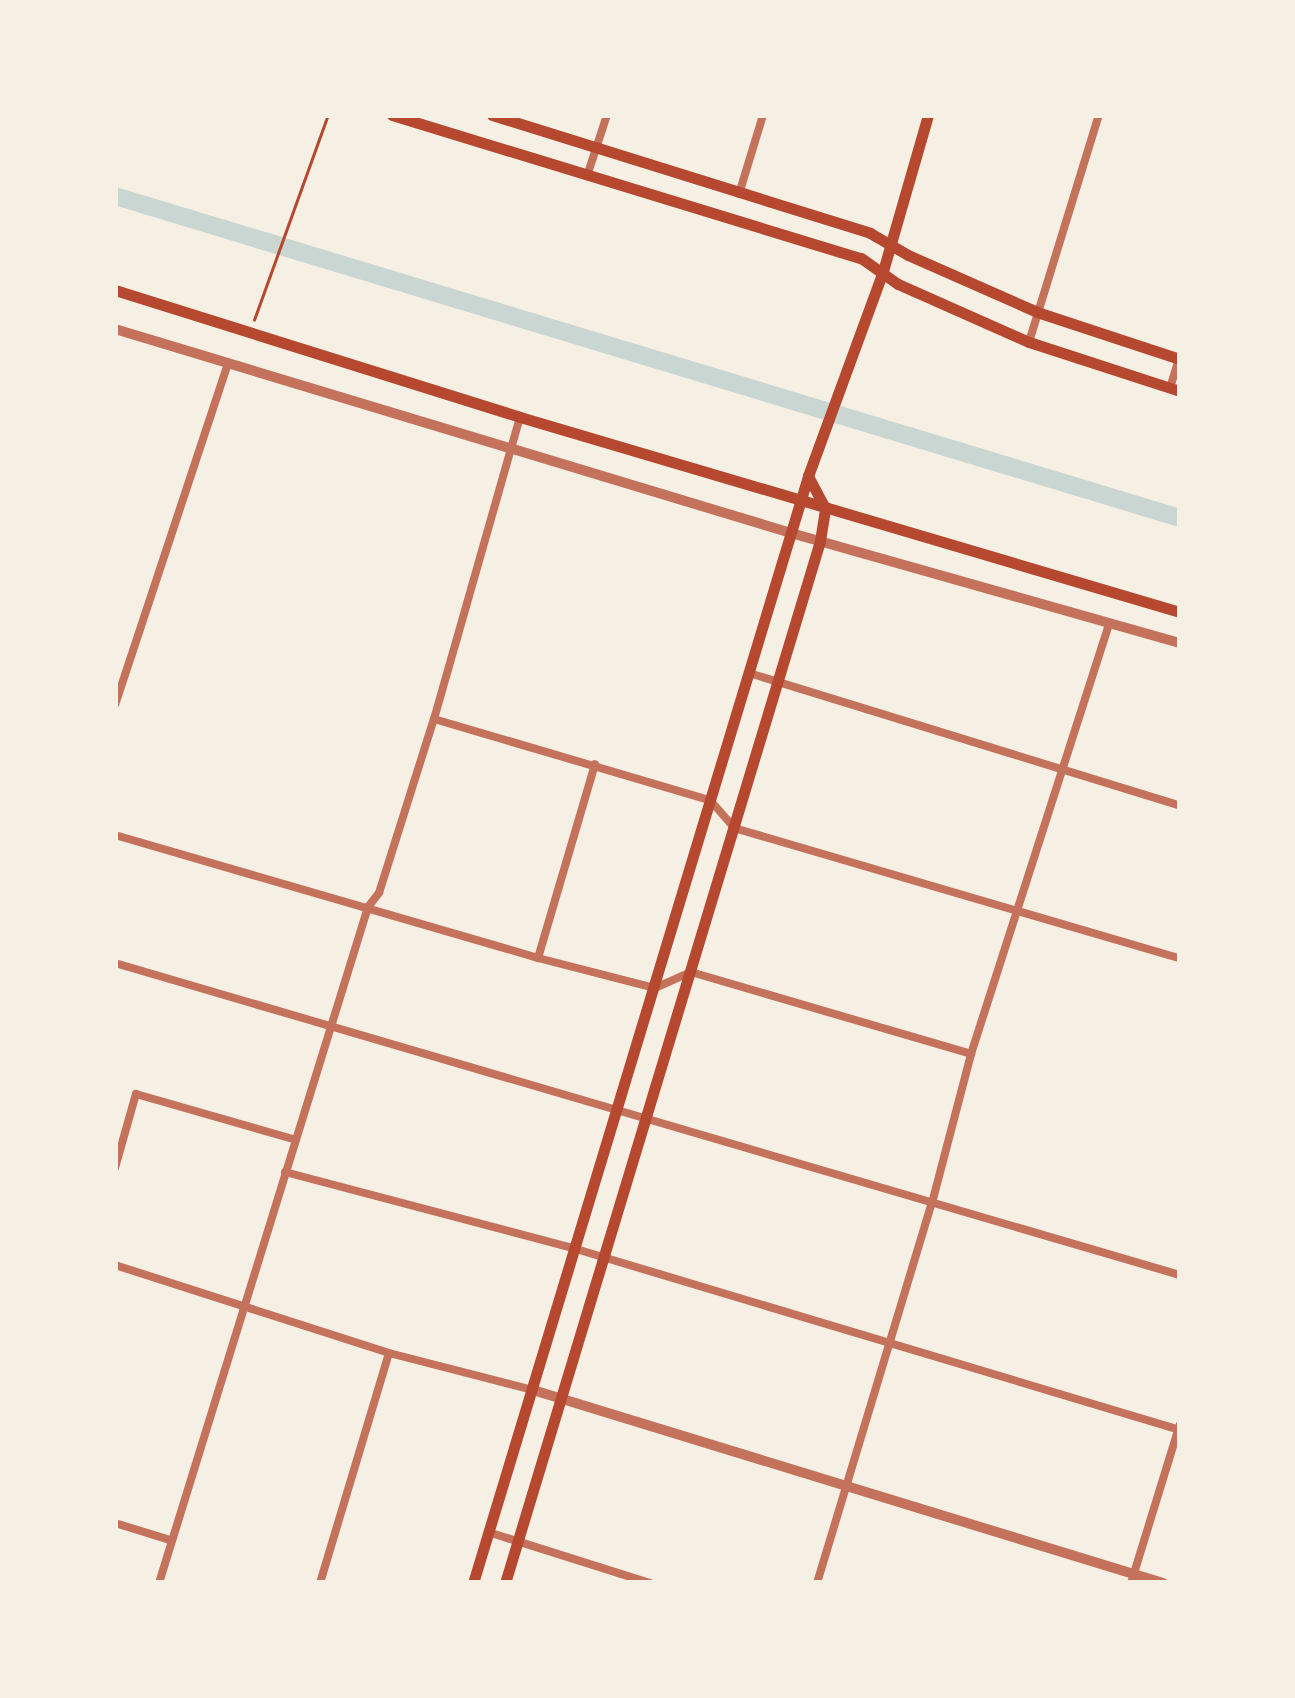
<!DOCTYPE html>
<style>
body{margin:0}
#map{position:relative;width:1295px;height:1698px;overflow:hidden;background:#f6efe4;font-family:Bitter,serif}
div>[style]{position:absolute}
.canal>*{height:18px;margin:-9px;padding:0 9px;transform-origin:9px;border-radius:9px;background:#c9d6d2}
.path>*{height:2.5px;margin:-1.25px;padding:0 1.25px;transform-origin:1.25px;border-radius:1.25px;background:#b5482f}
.minor>*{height:8px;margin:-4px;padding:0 4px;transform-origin:4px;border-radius:4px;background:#c5725c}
.tertiary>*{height:10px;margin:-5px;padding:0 5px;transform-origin:5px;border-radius:5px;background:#c5725c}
.secondary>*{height:11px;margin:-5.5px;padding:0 5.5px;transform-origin:5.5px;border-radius:5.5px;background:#b5482f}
span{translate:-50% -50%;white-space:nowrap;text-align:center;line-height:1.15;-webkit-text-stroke:10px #f6efe4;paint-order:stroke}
.frame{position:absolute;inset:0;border:118px solid #f6efe4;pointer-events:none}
</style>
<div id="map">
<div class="canal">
<i style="left:115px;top:196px;width:1113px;rotate:16.82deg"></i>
</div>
<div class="path">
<i style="left:254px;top:320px;width:218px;rotate:-70.2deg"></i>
</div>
<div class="minor">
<i style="left:588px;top:173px;width:61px;rotate:-71.9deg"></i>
<i style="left:739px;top:194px;width:83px;rotate:-73.1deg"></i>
<i style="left:1029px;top:342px;width:238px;rotate:-72.9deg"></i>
<i style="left:1170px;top:388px;width:31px;rotate:-73deg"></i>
<i style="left:749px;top:673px;width:451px;rotate:17.1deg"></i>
<i style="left:115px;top:705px;width:360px;rotate:-71.7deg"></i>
<i style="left:434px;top:719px;width:288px;rotate:16.4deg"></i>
<i style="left:710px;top:800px;width:37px;rotate:49deg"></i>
<i style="left:734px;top:828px;width:465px;rotate:16.3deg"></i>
<i style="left:115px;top:835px;width:441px;rotate:16.2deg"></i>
<i style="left:538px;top:958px;width:121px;rotate:14.4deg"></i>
<i style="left:655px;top:988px;width:39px;rotate:-24deg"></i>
<i style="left:691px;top:972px;width:292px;rotate:16.3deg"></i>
<i style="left:538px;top:958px;width:202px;rotate:-73.6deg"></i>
<i style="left:115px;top:963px;width:1110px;rotate:16.33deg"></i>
<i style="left:115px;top:1168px;width:77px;rotate:-74.2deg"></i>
<i style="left:136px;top:1094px;width:166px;rotate:16deg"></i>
<i style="left:285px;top:1172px;width:301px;rotate:14.8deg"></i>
<i style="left:576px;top:1249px;width:631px;rotate:16.68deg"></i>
<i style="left:115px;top:1265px;width:288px;rotate:17.8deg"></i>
<i style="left:389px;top:1353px;width:149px;rotate:14.4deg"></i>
<i style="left:115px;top:1523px;width:58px;rotate:17.2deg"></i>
<i style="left:488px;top:1532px;width:170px;rotate:17.5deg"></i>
<i style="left:159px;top:1583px;width:708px;rotate:-72.82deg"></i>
<i style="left:368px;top:907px;width:18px;rotate:-52deg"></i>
<i style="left:379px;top:893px;width:182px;rotate:-72.5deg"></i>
<i style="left:434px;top:719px;width:314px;rotate:-74.1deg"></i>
<i style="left:320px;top:1583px;width:240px;rotate:-73.3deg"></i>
<i style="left:817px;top:1583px;width:397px;rotate:-73.2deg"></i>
<i style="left:932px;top:1203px;width:154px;rotate:-75.3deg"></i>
<i style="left:971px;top:1054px;width:453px;rotate:-72.2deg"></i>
<i style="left:1131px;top:1583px;width:166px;rotate:-72.9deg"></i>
</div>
<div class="tertiary">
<i style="left:115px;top:329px;width:706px;rotate:16.79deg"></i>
<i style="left:791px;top:533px;width:404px;rotate:15.8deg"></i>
<i style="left:533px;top:1390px;width:659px;rotate:17.03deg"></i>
</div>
<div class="secondary">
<i style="left:392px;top:115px;width:490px;rotate:17deg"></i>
<i style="left:861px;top:258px;width:45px;rotate:35.1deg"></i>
<i style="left:898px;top:284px;width:143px;rotate:23.9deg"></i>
<i style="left:1029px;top:342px;width:159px;rotate:18deg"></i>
<i style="left:492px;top:115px;width:396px;rotate:17.3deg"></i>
<i style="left:870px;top:233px;width:44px;rotate:30.1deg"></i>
<i style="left:908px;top:255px;width:141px;rotate:23.8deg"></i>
<i style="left:1037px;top:312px;width:151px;rotate:18.2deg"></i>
<i style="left:115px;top:290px;width:424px;rotate:17.4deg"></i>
<i style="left:520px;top:417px;width:688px;rotate:16.46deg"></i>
<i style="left:473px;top:1583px;width:1157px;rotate:-73.16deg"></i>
<i style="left:808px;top:476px;width:218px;rotate:-69.9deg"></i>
<i style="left:883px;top:271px;width:162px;rotate:-73.9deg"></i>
<i style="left:505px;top:1583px;width:1089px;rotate:-73.18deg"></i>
<i style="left:820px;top:541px;width:33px;rotate:-81deg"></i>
<i style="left:825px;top:508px;width:36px;rotate:-118deg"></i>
</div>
<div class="frame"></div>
</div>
